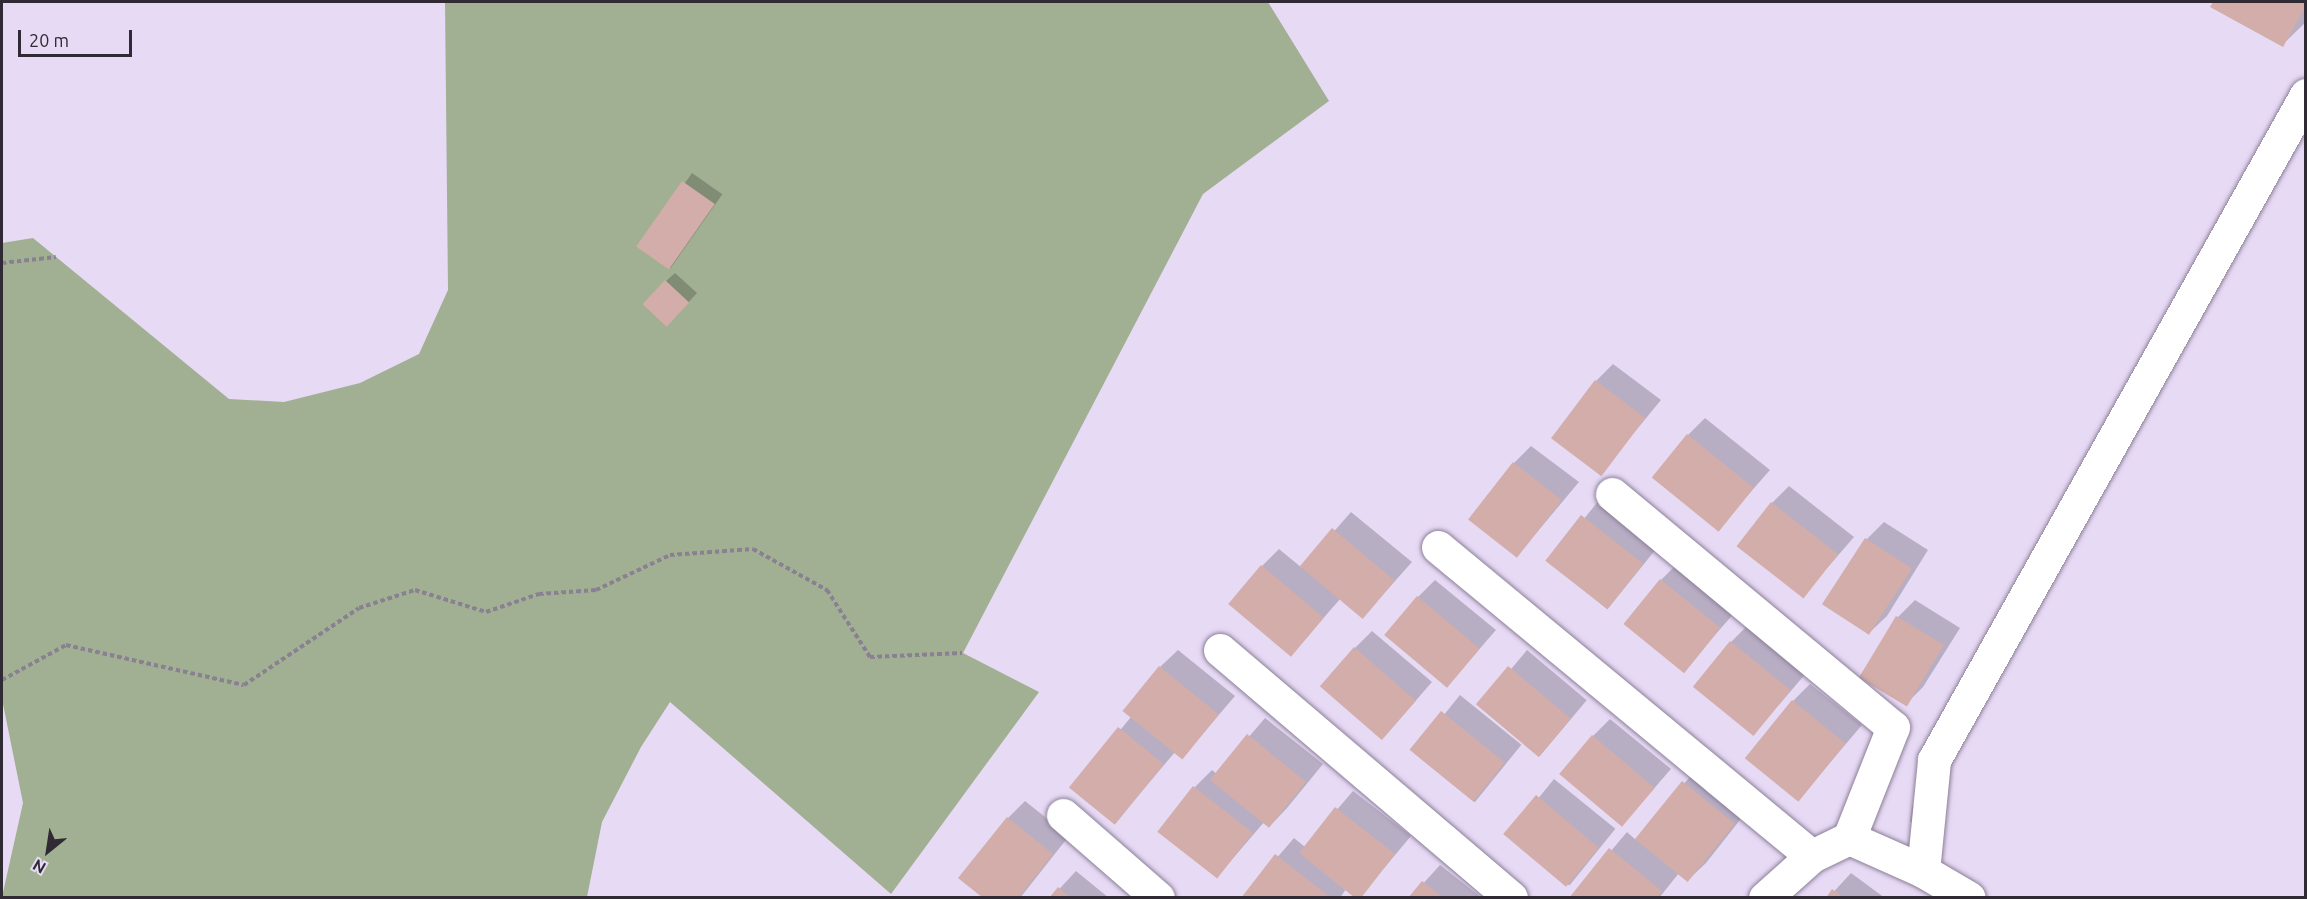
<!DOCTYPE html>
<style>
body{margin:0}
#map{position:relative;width:2307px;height:899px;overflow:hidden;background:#e7daf5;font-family:Ubuntu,sans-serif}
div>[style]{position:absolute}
.forest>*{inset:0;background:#a1af92}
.shadow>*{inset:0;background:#0003;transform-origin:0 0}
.building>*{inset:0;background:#d2ada9;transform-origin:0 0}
.path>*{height:4px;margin-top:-2px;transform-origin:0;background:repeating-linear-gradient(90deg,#898092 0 4.5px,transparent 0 7.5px)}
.roads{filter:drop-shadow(0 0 2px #8b7f97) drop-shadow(0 0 2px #8b7f97)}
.minor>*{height:33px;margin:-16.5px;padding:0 16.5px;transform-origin:16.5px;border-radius:16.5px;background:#fff}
span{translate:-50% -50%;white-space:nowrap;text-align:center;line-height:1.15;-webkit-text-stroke:6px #e7daf5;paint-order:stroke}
.frame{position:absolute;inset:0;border:3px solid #2f2a34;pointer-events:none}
.north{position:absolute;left:18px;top:821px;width:60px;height:60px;-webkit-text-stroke:4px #e7daf5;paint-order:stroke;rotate:210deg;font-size:16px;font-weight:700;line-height:24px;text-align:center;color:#2f2a34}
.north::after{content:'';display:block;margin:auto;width:21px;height:27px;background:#2f2a34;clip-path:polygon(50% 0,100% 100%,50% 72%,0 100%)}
.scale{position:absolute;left:18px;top:30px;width:114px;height:27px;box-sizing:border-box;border:3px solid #2f2a34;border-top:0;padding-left:8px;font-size:18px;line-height:21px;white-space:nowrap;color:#2f2a34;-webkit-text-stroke:4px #e7daf5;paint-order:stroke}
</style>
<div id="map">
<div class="forest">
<i style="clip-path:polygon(445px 2px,1268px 2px,1329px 101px,1203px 194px,963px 653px,1039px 692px,891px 894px,670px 702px,641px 747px,602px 822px,587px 897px,2px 897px,23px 803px,2px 699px,2px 243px,33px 238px,229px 399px,284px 402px,360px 383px,419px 354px,448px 290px)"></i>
</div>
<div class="shadow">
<i style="clip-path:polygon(2215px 2px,2306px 2px,2306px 22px,2282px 45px,2212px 6px)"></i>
<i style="left:692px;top:173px;width:37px;height:90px;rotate:35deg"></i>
<i style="clip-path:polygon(675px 273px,697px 293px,676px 316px,666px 281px)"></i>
<i style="clip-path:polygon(1613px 364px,1661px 400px,1600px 474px,1596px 381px)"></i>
<i style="clip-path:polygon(1705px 418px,1770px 470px,1718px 529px,1688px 435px)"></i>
<i style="clip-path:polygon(1531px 446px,1579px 482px,1517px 556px,1514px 463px)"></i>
<i style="clip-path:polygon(1789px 486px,1854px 537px,1802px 597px,1772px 503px)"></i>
<i style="left:1600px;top:499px;width:75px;height:81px;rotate:39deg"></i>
<i style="clip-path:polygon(1351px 512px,1412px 562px,1363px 617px,1341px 598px,1292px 654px,1262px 566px,1279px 549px,1302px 568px)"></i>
<i style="clip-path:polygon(1884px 522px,1928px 550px,1887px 616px,1869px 633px,1867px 539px)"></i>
<i style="clip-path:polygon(1678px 563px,1737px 610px,1683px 671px,1661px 580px)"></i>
<i style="clip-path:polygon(1435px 580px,1496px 630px,1448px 685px,1418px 597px)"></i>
<i style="clip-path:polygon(1915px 600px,1960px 628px,1923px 687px,1906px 704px,1860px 676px,1898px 617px)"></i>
<i style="clip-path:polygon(1748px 625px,1807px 672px,1754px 734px,1731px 642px)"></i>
<i style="clip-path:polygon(1372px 631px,1432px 682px,1384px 737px,1355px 648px)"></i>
<i style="clip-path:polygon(1178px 650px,1235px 696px,1182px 758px,1175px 752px,1116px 822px,1072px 788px,1131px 717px,1160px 667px)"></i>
<i style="left:1527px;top:650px;width:78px;height:74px;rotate:40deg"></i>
<i style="clip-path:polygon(1810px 684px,1862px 725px,1799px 799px,1793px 701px)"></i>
<i style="left:1460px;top:695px;width:79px;height:74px;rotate:39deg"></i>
<i style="clip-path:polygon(1265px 718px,1323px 764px,1287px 808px,1270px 826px,1265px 821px,1217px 877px,1195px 787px,1212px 770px,1217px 774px)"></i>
<i style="clip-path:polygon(1610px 719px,1671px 769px,1623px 824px,1593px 736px)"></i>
<i style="clip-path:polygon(1700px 765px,1751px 806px,1706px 863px,1688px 880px,1679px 873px,1659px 898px,1571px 898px,1627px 832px,1636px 840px)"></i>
<i style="left:1554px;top:779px;width:79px;height:73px;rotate:39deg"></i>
<i style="clip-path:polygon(1353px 791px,1411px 836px,1359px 898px,1346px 889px,1340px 898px,1242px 898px,1294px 838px,1305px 847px)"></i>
<i style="clip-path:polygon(1920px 798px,1920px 823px,1910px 822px,1912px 806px)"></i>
<i style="clip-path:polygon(1025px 801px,1069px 836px,1020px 898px,985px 898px,1008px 818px)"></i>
<i style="clip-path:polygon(1440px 865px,1482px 898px,1410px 898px)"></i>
<i style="clip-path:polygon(1076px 871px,1109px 898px,1051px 898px)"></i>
<i style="clip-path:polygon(1851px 873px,1885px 898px,1828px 898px)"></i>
</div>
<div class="building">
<i style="clip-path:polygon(2213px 2px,2306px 2px,2306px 6px,2283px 47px,2210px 7px)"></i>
<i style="left:682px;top:181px;width:40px;height:80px;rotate:35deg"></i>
<i style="left:665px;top:280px;width:33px;height:33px;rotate:43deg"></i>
<i style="left:1595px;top:380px;width:63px;height:73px;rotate:37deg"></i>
<i style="left:1687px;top:434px;width:86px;height:56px;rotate:39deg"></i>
<i style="left:1513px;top:462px;width:62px;height:73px;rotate:38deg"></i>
<i style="left:1771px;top:502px;width:85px;height:56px;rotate:38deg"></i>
<i style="left:1581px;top:515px;width:79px;height:58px;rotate:38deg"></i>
<i style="left:1332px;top:528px;width:82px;height:50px;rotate:40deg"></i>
<i style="left:1865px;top:538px;width:56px;height:79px;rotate:33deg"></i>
<i style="left:1261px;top:565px;width:82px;height:51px;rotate:40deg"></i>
<i style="left:1660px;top:579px;width:78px;height:58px;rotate:39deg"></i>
<i style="left:1417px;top:596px;width:82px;height:51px;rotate:40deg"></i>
<i style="left:1896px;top:616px;width:56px;height:72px;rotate:31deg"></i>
<i style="left:1730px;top:641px;width:78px;height:59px;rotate:39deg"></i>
<i style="left:1354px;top:647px;width:82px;height:52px;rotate:41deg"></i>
<i style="left:1159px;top:666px;width:77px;height:58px;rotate:39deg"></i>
<i style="left:1508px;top:666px;width:82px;height:50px;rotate:40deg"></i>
<i style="left:1792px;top:700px;width:69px;height:75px;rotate:39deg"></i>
<i style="left:1441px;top:711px;width:82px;height:50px;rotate:39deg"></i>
<i style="left:1118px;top:727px;width:59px;height:78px;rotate:39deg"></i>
<i style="left:1247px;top:734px;width:76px;height:59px;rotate:39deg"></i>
<i style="left:1592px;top:735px;width:82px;height:51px;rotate:40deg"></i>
<i style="left:1682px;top:781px;width:68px;height:75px;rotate:39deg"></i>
<i style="left:1193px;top:786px;width:76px;height:58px;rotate:38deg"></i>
<i style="left:1536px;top:795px;width:82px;height:51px;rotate:40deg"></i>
<i style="clip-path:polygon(1335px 807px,1395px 854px,1361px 898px,1355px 898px,1299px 853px)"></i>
<i style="clip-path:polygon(1007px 817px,1053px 854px,1018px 898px,983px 898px,958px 878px)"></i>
<i style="clip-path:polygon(1609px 848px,1662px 891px,1657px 898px,1569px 898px)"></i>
<i style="clip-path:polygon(1275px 854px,1331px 898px,1241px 898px)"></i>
<i style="clip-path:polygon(1422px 881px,1443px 898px,1408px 898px)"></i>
<i style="clip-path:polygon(1058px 887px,1071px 898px,1049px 898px)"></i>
<i style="clip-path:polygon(1832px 889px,1844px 898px,1826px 898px)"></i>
</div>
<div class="path">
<i style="left:2px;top:263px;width:54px;rotate:-6.3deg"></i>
<i style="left:2px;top:680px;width:73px;rotate:-28.7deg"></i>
<i style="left:66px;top:645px;width:182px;rotate:12.7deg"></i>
<i style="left:244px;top:685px;width:138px;rotate:-33.8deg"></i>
<i style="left:359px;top:608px;width:59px;rotate:-17.8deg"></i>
<i style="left:415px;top:590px;width:74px;rotate:17.2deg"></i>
<i style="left:486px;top:612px;width:56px;rotate:-18.8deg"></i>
<i style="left:539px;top:594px;width:57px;rotate:-4deg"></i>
<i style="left:596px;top:590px;width:82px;rotate:-25.3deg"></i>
<i style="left:670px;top:555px;width:83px;rotate:-4.1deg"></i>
<i style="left:753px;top:549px;width:85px;rotate:29deg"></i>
<i style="left:827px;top:590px;width:80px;rotate:57.3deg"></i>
<i style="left:870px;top:657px;width:92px;rotate:-2.5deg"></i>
</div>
<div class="roads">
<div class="minor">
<i style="left:1612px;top:494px;width:365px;rotate:39.7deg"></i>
<i style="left:1893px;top:727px;width:119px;rotate:111.6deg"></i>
<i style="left:1438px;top:547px;width:485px;rotate:39.6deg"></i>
<i style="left:1220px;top:650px;width:382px;rotate:40.4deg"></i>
<i style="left:1063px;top:815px;width:126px;rotate:41.1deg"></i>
<i style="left:1923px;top:871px;width:112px;rotate:-84.3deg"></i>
<i style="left:1934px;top:760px;width:762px;rotate:-60.78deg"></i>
<i style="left:1765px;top:898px;width:63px;rotate:-41.8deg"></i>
<i style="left:1812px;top:856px;width:41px;rotate:-25.9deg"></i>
<i style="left:1849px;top:838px;width:81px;rotate:24deg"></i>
<i style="left:1923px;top:871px;width:53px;rotate:30.4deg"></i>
</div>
</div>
<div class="frame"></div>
<div class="north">N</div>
<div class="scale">20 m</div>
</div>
